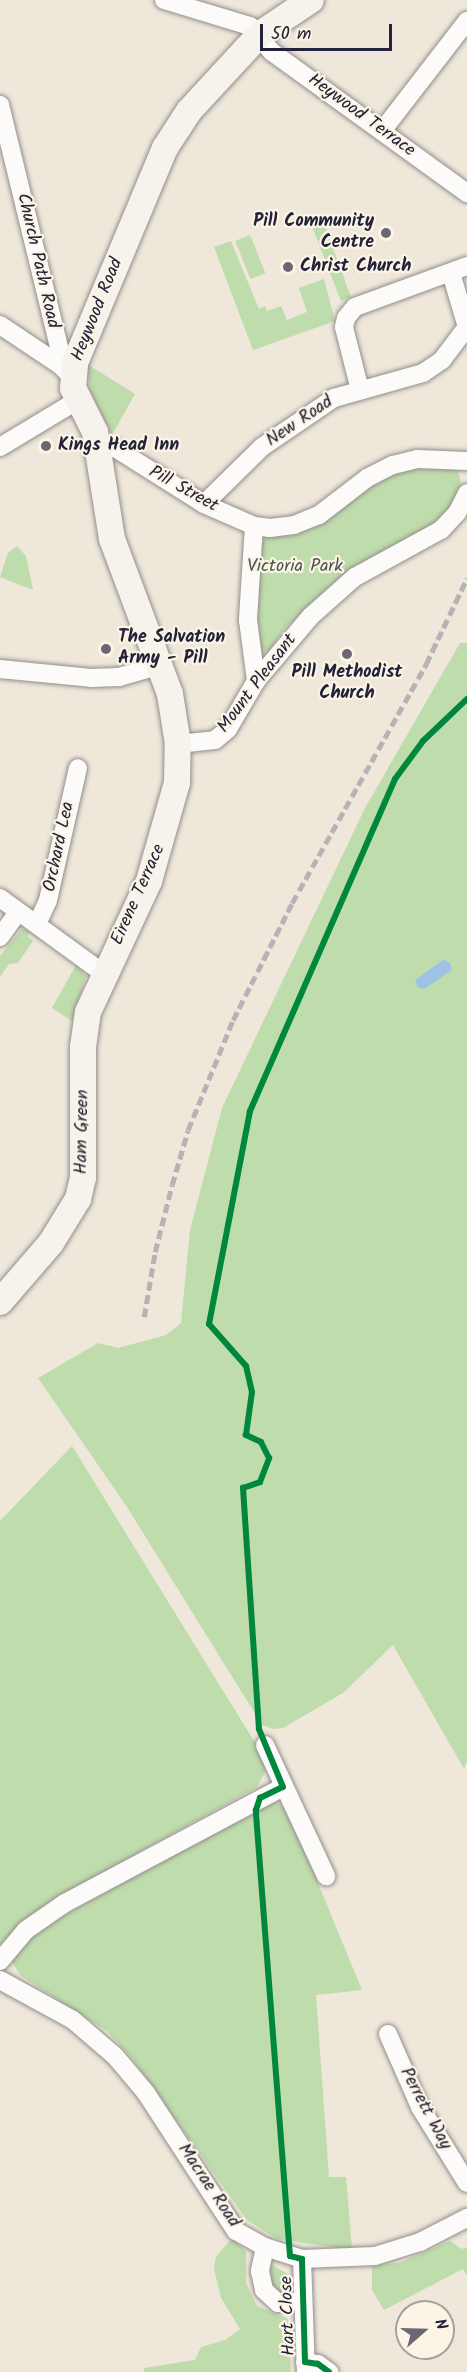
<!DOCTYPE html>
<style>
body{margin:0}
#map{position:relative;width:467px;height:2372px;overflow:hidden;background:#eee7da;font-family:Kalam,sans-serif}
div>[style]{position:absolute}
.green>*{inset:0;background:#bfdcac;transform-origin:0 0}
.water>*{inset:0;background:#a0c1e6}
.roads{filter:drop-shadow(0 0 2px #928e8c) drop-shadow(0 0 2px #928e8c)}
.street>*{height:18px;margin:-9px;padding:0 9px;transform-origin:9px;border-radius:9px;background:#fcfbf9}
.secondary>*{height:26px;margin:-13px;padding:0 13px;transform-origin:13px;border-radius:13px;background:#f6f2ec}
.rail>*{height:4.5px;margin-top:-2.25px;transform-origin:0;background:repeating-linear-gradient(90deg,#b4b3b5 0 9px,transparent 0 13.5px)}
.cycleway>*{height:6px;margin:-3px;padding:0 3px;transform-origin:3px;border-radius:3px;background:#00873e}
.dots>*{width:16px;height:16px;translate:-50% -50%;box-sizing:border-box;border:3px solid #fcf5e5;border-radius:50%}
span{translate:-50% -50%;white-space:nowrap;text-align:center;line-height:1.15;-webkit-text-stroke:4.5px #fcf5e5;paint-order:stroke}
.street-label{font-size:18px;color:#22223b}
.poi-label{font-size:18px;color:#22223b;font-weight:700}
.right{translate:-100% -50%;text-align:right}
.left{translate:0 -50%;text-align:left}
.park-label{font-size:18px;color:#455752}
.north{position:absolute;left:395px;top:2300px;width:60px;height:60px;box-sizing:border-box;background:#fcf5e5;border:2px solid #a5a1a1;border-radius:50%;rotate:70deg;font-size:16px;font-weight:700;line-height:24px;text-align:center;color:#22223b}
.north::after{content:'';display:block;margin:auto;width:21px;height:27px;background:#696773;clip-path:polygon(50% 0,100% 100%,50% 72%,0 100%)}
.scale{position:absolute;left:260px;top:24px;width:132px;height:27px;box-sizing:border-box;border:3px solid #22223b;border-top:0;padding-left:8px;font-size:18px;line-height:21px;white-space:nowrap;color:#22223b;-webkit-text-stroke:4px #fcf5e5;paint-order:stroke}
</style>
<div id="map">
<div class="green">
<i style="clip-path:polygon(320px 213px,351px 297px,341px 301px,313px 229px)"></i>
<i style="left:250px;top:235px;width:41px;height:16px;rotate:68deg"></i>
<i style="clip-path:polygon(231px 241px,259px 309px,265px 306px,267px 311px,281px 306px,287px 320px,307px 312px,299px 288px,324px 279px,335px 321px,253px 350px,214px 247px)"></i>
<i style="clip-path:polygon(87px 364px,135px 394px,112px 435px,90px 391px)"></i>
<i style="clip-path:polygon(429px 466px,458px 470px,461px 484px,452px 509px,423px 532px,344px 574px,284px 629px,270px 650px,259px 653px,255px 615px,258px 549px,266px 537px,330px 516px,383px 475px)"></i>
<i style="clip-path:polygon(17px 546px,26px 556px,33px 590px,0 577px,8px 553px)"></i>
<i style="clip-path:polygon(460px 643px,467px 643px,467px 1761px,464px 1769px,393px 1645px,343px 1693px,283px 1728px,273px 1729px,262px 1725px,127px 1507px,38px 1378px,98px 1343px,118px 1348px,133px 1344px,166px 1335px,181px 1323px,190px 1230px,222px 1108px,365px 808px)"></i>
<i style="clip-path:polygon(22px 929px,30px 931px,27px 936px,33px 941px,18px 963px,9px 964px,0 977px,0 956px)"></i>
<i style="clip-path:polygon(76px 965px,86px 976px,72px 1021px,52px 1008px)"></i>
<i style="clip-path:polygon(72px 1446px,259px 1749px,266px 1770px,257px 1787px,51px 1901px,25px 1920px,0 1945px,0 1521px)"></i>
<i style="clip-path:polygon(269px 1801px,281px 1805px,292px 1820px,362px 1990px,316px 1995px,329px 2177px,346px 2177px,352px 2250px,277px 2239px,247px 2220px,132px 2058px,107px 2031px,21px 1976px,12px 1962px,27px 1941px,54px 1921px)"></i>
<i style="clip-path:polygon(232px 2238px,246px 2251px,246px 2283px,257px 2306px,288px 2319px,291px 2372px,144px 2372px,144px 2368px,195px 2360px,201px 2347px,225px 2340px,240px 2329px,221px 2298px,214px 2269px,216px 2257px)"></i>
<i style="clip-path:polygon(450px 2241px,462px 2249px,467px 2247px,467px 2276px,463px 2269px,384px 2310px,372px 2290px,372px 2265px,399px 2263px)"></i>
<i style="clip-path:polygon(268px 2263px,288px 2274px,292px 2285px,287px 2293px,282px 2295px,271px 2289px)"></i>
</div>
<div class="water">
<i style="clip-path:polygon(443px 960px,450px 963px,452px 970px,424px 989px,418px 987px,415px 980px)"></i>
</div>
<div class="roads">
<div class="street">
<i style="left:164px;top:0;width:90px;rotate:16.8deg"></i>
<i style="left:250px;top:26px;width:34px;rotate:50deg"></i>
<i style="left:272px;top:52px;width:241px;rotate:35.9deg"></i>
<i style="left:0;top:105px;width:258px;rotate:76.3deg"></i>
<i style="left:61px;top:356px;width:9px;rotate:96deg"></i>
<i style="left:60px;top:365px;width:17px;rotate:45deg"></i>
<i style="left:382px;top:131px;width:139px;rotate:-52.3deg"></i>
<i style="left:451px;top:273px;width:56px;rotate:73.5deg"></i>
<i style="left:0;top:325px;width:72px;rotate:33.7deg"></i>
<i style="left:360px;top:390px;width:65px;rotate:-104.3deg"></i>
<i style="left:344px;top:327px;width:9px;rotate:-77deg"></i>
<i style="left:346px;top:318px;width:14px;rotate:-51deg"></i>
<i style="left:355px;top:307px;width:119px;rotate:-20.1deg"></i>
<i style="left:0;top:447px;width:91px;rotate:-31.1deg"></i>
<i style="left:115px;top:448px;width:105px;rotate:32.2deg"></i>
<i style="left:204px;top:504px;width:55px;rotate:23.7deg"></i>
<i style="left:254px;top:526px;width:16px;rotate:7deg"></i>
<i style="left:270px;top:528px;width:24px;rotate:-7deg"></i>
<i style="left:294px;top:525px;width:27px;rotate:-22deg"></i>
<i style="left:319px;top:515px;width:61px;rotate:-37.6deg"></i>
<i style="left:367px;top:478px;width:29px;rotate:-27deg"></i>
<i style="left:393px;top:465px;width:25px;rotate:-14deg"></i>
<i style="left:417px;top:459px;width:50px;rotate:2.3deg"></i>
<i style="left:204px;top:504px;width:81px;rotate:-44.5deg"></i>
<i style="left:262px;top:447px;width:87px;rotate:-34.2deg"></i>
<i style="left:334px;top:398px;width:92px;rotate:-15.7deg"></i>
<i style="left:423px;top:373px;width:23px;rotate:-34deg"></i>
<i style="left:442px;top:360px;width:41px;rotate:-52.9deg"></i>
<i style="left:254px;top:526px;width:94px;rotate:93.7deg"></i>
<i style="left:248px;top:620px;width:62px;rotate:82.5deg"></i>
<i style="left:0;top:669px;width:91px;rotate:5.6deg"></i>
<i style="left:91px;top:678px;width:28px;rotate:-2deg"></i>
<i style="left:119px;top:677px;width:44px;rotate:-15.9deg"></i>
<i style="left:178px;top:744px;width:37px;rotate:-6deg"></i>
<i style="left:215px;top:740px;width:17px;rotate:-40deg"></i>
<i style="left:228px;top:729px;width:56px;rotate:-59.7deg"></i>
<i style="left:256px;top:681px;width:85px;rotate:-49.8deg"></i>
<i style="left:311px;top:616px;width:59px;rotate:-41.6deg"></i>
<i style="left:355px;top:577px;width:98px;rotate:-28.7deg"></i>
<i style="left:441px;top:530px;width:23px;rotate:-47deg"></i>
<i style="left:457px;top:513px;width:22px;rotate:-63deg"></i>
<i style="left:0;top:898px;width:127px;rotate:36.1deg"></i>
<i style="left:37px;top:924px;width:26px;rotate:-65deg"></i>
<i style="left:48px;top:900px;width:135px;rotate:-77.2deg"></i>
<i style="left:0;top:937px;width:31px;rotate:-54deg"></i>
<i style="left:265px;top:1745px;width:145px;rotate:65deg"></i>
<i style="left:0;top:1961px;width:40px;rotate:-50deg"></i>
<i style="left:26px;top:1930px;width:47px;rotate:-34.7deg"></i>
<i style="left:65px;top:1903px;width:247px;rotate:-28deg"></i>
<i style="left:0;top:1980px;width:83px;rotate:28.7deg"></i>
<i style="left:73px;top:2020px;width:55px;rotate:40.6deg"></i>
<i style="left:115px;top:2056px;width:48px;rotate:50deg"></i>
<i style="left:146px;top:2093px;width:165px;rotate:56.9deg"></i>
<i style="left:236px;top:2231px;width:33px;rotate:29deg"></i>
<i style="left:265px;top:2247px;width:39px;rotate:18deg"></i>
<i style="left:302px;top:2259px;width:73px;rotate:-2.4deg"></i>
<i style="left:375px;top:2256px;width:47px;rotate:-17.3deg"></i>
<i style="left:420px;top:2242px;width:53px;rotate:-27.1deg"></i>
<i style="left:388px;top:2034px;width:80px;rotate:66.3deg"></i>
<i style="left:420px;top:2107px;width:89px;rotate:58.3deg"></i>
<i style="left:265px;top:2247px;width:25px;rotate:102deg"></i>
<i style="left:260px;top:2271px;width:19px;rotate:78deg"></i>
<i style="left:264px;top:2290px;width:19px;rotate:43deg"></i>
<i style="left:278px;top:2303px;width:24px;rotate:-5deg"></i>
<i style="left:302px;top:2259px;width:113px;rotate:88deg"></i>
<i style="left:305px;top:2362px;width:13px;rotate:9deg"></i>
<i style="left:318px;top:2364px;width:14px;rotate:36deg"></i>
</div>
<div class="secondary">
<i style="left:0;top:1302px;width:78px;rotate:-49.2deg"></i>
<i style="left:51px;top:1243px;width:52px;rotate:-58.5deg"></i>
<i style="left:78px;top:1199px;width:22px;rotate:-77deg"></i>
<i style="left:83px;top:1178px;width:131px;rotate:-90deg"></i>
<i style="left:83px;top:1047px;width:35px;rotate:-82deg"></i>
<i style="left:88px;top:1012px;width:145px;rotate:-65deg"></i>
<i style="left:149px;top:881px;width:102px;rotate:-74.1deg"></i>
<i style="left:177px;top:783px;width:39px;rotate:-89deg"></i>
<i style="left:178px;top:744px;width:51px;rotate:-99.1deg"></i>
<i style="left:170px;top:694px;width:165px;rotate:-110.5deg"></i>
<i style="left:112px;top:539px;width:108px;rotate:-99deg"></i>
<i style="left:95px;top:432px;width:49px;rotate:-116.6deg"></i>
<i style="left:73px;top:388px;width:25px;rotate:-85deg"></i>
<i style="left:75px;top:363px;width:233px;rotate:-67.3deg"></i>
<i style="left:165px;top:148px;width:44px;rotate:-57deg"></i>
<i style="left:189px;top:111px;width:105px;rotate:-47.3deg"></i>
<i style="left:260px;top:34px;width:61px;rotate:-33.7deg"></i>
</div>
</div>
<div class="rail">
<i style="left:144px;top:1317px;width:66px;rotate:-80.4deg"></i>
<i style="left:155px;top:1252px;width:69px;rotate:-75.8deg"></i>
<i style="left:172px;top:1185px;width:57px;rotate:-73.8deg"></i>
<i style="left:188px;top:1130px;width:119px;rotate:-67.8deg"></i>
<i style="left:233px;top:1020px;width:131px;rotate:-63.2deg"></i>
<i style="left:292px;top:903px;width:274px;rotate:-60.7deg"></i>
<i style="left:426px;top:664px;width:95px;rotate:-64.5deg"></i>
</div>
<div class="cycleway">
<i style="left:329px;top:2372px;width:14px;rotate:-144deg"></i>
<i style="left:318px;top:2364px;width:13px;rotate:-171deg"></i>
<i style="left:305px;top:2362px;width:103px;rotate:-91.7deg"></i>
<i style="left:302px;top:2259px;width:12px;rotate:-166deg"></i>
<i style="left:290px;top:2256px;width:447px;rotate:-94.4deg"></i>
<i style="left:256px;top:1810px;width:13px;rotate:-72deg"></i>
<i style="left:260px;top:1798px;width:25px;rotate:-26deg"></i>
<i style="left:283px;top:1787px;width:63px;rotate:-112.5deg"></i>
<i style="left:259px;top:1729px;width:242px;rotate:-93.8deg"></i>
<i style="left:243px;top:1488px;width:18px;rotate:-19deg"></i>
<i style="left:260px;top:1482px;width:26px;rotate:-69deg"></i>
<i style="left:269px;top:1458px;width:18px;rotate:-117deg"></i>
<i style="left:261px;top:1442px;width:17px;rotate:-155deg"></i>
<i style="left:246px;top:1435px;width:43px;rotate:-82.1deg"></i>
<i style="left:252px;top:1392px;width:27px;rotate:-103deg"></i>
<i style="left:246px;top:1366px;width:56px;rotate:-131.4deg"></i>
<i style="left:209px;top:1324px;width:217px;rotate:-79.1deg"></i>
<i style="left:250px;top:1111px;width:362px;rotate:-66.4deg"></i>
<i style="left:395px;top:779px;width:47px;rotate:-53.6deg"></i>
<i style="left:423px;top:741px;width:61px;rotate:-43.7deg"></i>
</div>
<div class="dots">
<i style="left:386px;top:233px;background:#696773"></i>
<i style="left:288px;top:267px;background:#696773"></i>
<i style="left:46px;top:446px;background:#696773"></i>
<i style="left:106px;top:649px;background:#696773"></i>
<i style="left:347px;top:654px;background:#696773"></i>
</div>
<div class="street-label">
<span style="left:361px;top:116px;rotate:36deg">Heywood Terrace</span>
<span style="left:37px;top:261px;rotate:77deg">Church Path Road</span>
<span style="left:98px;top:310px;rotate:-68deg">Heywood Road</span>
<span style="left:300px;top:422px;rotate:-34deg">New Road</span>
<span style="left:183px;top:490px;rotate:29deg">Pill Street</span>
<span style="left:258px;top:684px;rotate:-53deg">Mount Pleasant</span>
<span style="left:60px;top:847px;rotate:-78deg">Orchard Lea</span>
<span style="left:139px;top:895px;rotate:-66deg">Eirene Terrace</span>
<span style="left:83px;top:1132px;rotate:-89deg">Ham Green</span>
<span style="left:425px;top:2109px;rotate:62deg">Perrett Way</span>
<span style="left:208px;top:2186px;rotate:56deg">Macrae Road</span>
<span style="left:289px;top:2316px;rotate:-92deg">Hart Close</span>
</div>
<div class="poi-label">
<span class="right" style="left:374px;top:233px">Pill Community<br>Centre</span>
<span class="left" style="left:300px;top:267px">Christ Church</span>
<span class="left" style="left:58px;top:446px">Kings Head Inn</span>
<span class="left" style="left:118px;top:649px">The Salvation<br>Army - Pill</span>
<span style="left:347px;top:684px">Pill Methodist<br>Church</span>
</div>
<div class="park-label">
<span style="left:295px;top:567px">Victoria Park</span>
</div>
<div class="north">N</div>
<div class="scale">50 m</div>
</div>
